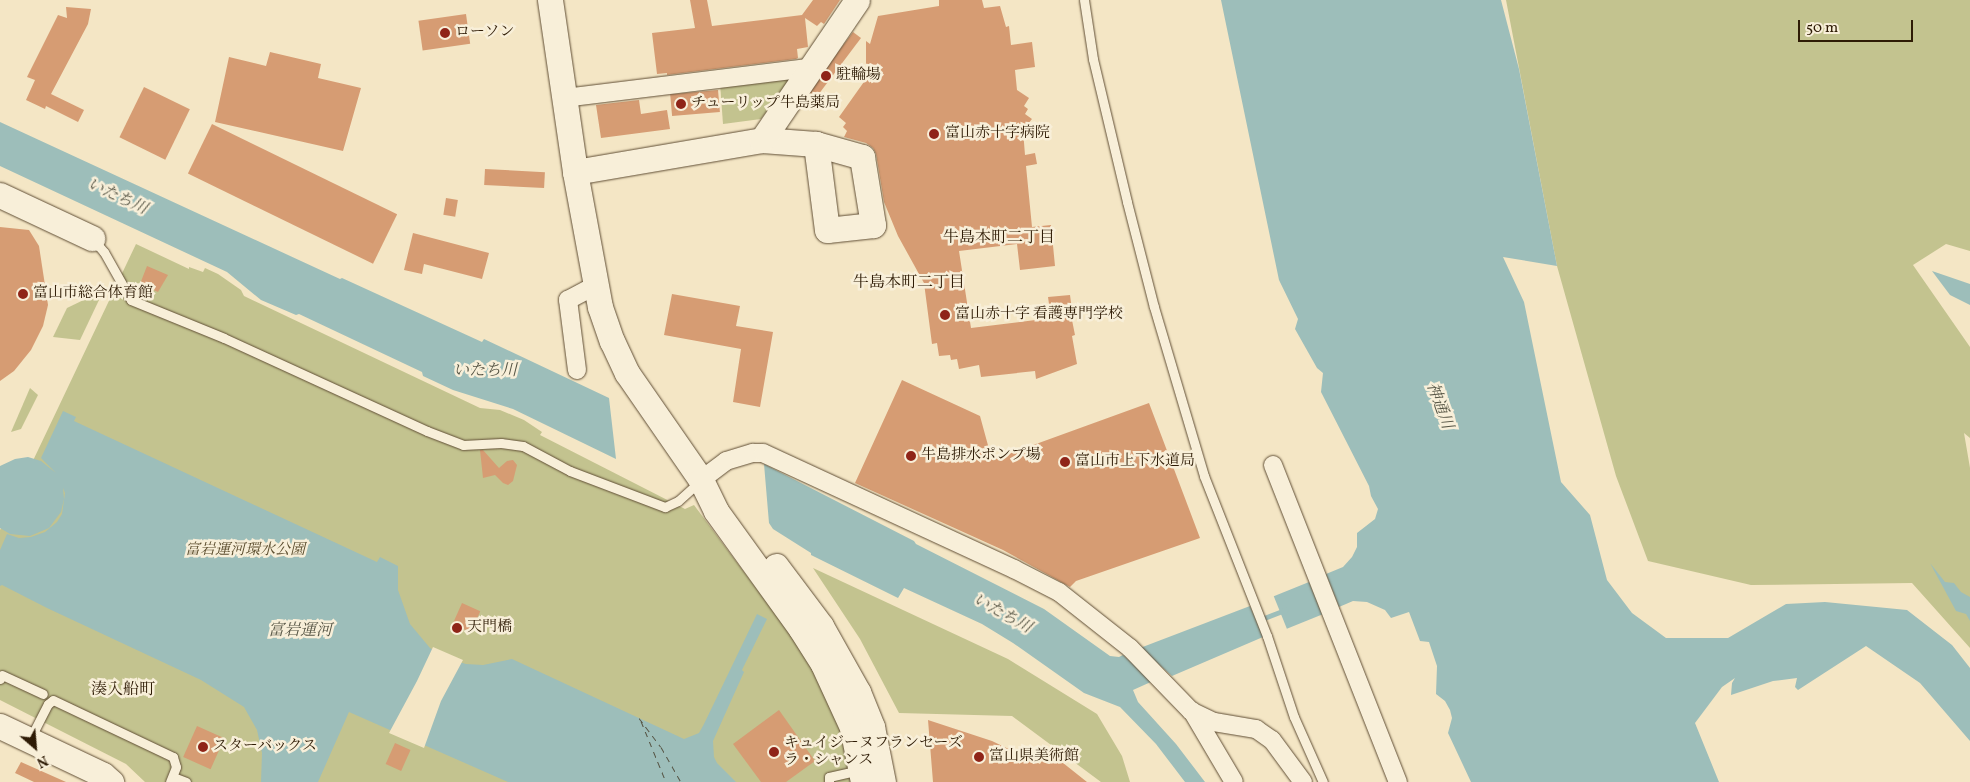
<!DOCTYPE html>
<meta charset="utf-8">
<style>
body{margin:0}
#map{position:relative;width:1970px;height:782px;overflow:hidden;background:#f4e6c5;font-family:Vollkorn,"Noto Serif JP",serif}
div>[style]{position:absolute}
.green>*{inset:0;background:#c3c38f}
.water>*{inset:0;background:#9dbeba;transform-origin:0 0}
.pier>*{inset:0;background:#f4e6c5}
.stream>*{height:4.5px;margin:-2.25px;padding:0 2.25px;transform-origin:2.25px;border-radius:2.25px;background:#9dbeba}
.ferry>*{height:1px;margin-top:-0.5px;transform-origin:0;background:repeating-linear-gradient(90deg,#555444 0 6px,transparent 0 11px)}
.building>*{inset:0;background:#d69c73;transform-origin:0 0}
.roads{filter:drop-shadow(0 0 1px #604e35) drop-shadow(0 0 1px #604e35)}
.lane>*{height:9px;margin:-4.5px;padding:0 4.5px;transform-origin:4.5px;border-radius:4.5px;background:#f8efd9}
.street>*{height:18px;margin:-9px;padding:0 9px;transform-origin:9px;border-radius:9px;background:#f8efd9}
.secondary>*{height:25px;margin:-12.5px;padding:0 12.5px;transform-origin:12.5px;border-radius:12.5px;background:#f8efd9}
.dots>*{width:14px;height:14px;translate:-50% -50%;box-sizing:border-box;border:2px solid #f8efd9;border-radius:50%}
span{translate:-50% -50%;white-space:nowrap;text-align:center;line-height:1.15;-webkit-text-stroke:5px #f8efd9;paint-order:stroke}
.poi-label{font-size:15px;color:#2e1b05}
.left{translate:0 -50%;text-align:left}
.park-label{font-size:15px;color:#5b4d2e;font-style:italic}
.water-label{font-size:16px;color:#555444;font-style:italic}
.neighbourhood-label{font-size:16px;color:#2e1b05}
.north{position:absolute;left:10px;top:722px;width:50px;height:50px;-webkit-text-stroke:4px #f8efd9;paint-order:stroke;rotate:153deg;font-size:14px;font-weight:700;line-height:20px;text-align:center;color:#2e1b05}
.north::after{content:'';display:block;margin:auto;width:18px;height:22px;background:#2e1b05;clip-path:polygon(50% 0,100% 100%,50% 72%,0 100%)}
.scale{position:absolute;left:1798px;top:20px;width:115px;height:22px;box-sizing:border-box;border:2px solid #2e1b05;border-top:0;padding-left:6px;font-size:15px;line-height:18px;white-space:nowrap;color:#2e1b05;-webkit-text-stroke:4px #f8efd9;paint-order:stroke}
</style>
<div id="map">
<div class="green">
<i style="clip-path:polygon(1506px 0,1970px 0,1970px 251px,1946px 244px,1913px 265px,1970px 347px,1970px 438px,1964px 433px,1970px 468px,1970px 648px,1912px 583px,1751px 585px,1648px 561px,1616px 476px,1557px 266px)"></i>
<i style="clip-path:polygon(794px 74px,761px 119px,723px 124px,720px 83px)"></i>
<i style="clip-path:polygon(136px 244px,189px 269px,189px 267px,203px 272px,205px 268px,218px 274px,241px 290px,244px 296px,480px 408px,500px 410px,524px 420px,542px 432px,540px 435px,685px 509px,694px 505px,806px 655px,838px 723px,852px 782px,145px 782px,126px 764px,0 700px,0 530px)"></i>
<i style="clip-path:polygon(96px 294px,99px 300px,80px 340px,53px 337px,67px 308px)"></i>
<i style="clip-path:polygon(30px 388px,38px 395px,21px 429px,11px 432px)"></i>
<i style="clip-path:polygon(813px 568px,1008px 659px,1097px 714px,1122px 756px,1130px 782px,1101px 782px,1012px 716px,899px 713px,860px 639px)"></i>
</div>
<div class="water">
<i style="clip-path:polygon(1221px 0,1501px 0,1519px 69px,1557px 266px,1503px 257px,1524px 302px,1561px 482px,1590px 515px,1607px 580px,1632px 613px,1666px 638px,1728px 638px,1786px 604px,1825px 602px,1907px 610px,1952px 645px,1970px 668px,1970px 741px,1920px 683px,1866px 646px,1798px 690px,1795px 687px,1797px 678px,1773px 681px,1731px 695px,1732px 683px,1735px 678px,1722px 687px,1695px 723px,1719px 782px,1471px 782px,1448px 733px,1452px 718px,1450px 710px,1445px 701px,1436px 694px,1437px 666px,1429px 642px,1420px 641px,1409px 612px,1391px 618px,1385px 610px,1367px 602px,1353px 601px,1339px 607px,1326px 574px,1343px 567px,1352px 557px,1357px 547px,1357px 533px,1375px 519px,1378px 509px,1371px 496px,1369px 486px,1321px 392px,1323px 373px,1317px 368px,1295px 329px,1298px 319px,1279px 280px)"></i>
<i style="clip-path:polygon(0 122px,340px 279px,342px 278px,482px 342px,484px 339px,609px 398px,616px 459px,513px 409px,453px 390px,423px 376px,422px 372px,299px 314px,296px 315px,261px 300px,227px 272px,0 166px)"></i>
<i style="clip-path:polygon(1932px 271px,1970px 284px,1970px 305px,1950px 295px)"></i>
<i style="clip-path:polygon(63px 411px,76px 417px,74px 421px,377px 562px,380px 557px,398px 566px,398px 590px,410px 624px,430px 648px,449px 659px,466px 664px,483px 665px,512px 659px,684px 739px,699px 733px,704px 724px,757px 614px,767px 619px,742px 670px,744px 672px,713px 741px,714px 757px,717px 763px,736px 782px,508px 782px,349px 712px,318px 782px,261px 782px,262px 753px,257px 730px,244px 707px,201px 680px,47px 608px,2px 585px,0 586px,0 550px,7px 534px,19px 538px,31px 537px,45px 532px,57px 522px,62px 514px,65px 493px,63px 488px,64px 499px,61px 512px,49px 528px,30px 536px,10px 534px,0 528px,0 466px,15px 459px,28px 457px,41px 461px,56px 473px,41px 458px)"></i>
<i style="clip-path:polygon(764px 464px,914px 541px,916px 544px,1044px 609px,1110px 656px,1119px 657px,1123px 655px,1153px 681px,1133px 690px,1138px 702px,1176px 744px,1205px 782px,1185px 782px,1156px 744px,1120px 707px,1084px 693px,1013px 643px,982px 624px,904px 588px,898px 598px,811px 555px,811px 553px,773px 529px,769px 523px)"></i>
<i style="clip-path:polygon(1930px 563px,1945px 582px,1954px 583px,1961px 592px,1970px 597px,1970px 621px,1966px 614px,1956px 611px)"></i>
<i style="left:1309px;top:582px;width:35px;height:38px;rotate:68deg"></i>
<i style="clip-path:polygon(1250px 606px,1263px 637px,1172px 676px,1140px 648px)"></i>
</div>
<div class="pier">
<i style="clip-path:polygon(433px 647px,463px 660px,441px 701px,424px 748px,389px 733px,417px 681px)"></i>
</div>
<div class="stream">
<i style="left:1259px;top:620px;width:28px;rotate:-21deg"></i>
</div>
<div class="ferry">
<i style="left:639px;top:718px;width:36px;rotate:53deg"></i>
<i style="left:661px;top:747px;width:40px;rotate:60.3deg"></i>
<i style="left:641px;top:721px;width:66px;rotate:67.7deg"></i>
</div>
<div class="building">
<i style="clip-path:polygon(690px 0,707px 0,712px 26px,802px 15px,813px 0,840px 0,824px 24px,821px 22px,817px 26px,805px 18px,808px 47px,797px 49px,798px 58px,796px 59px,667px 75px,667px 73px,657px 74px,652px 33px,695px 28px)"></i>
<i style="clip-path:polygon(939px 0,982px 0,984px 8px,1000px 6px,1006px 27px,1009px 26px,1011px 45px,1032px 42px,1035px 67px,1015px 70px,1017px 90px,1029px 98px,1024px 106px,1028px 109px,1025px 114px,1032px 119px,1023px 130px,1025px 155px,1035px 153px,1037px 164px,1026px 166px,1032px 227px,1051px 225px,1055px 266px,1020px 270px,1017px 244px,959px 251px,971px 328px,1051px 318px,1048px 297px,1070px 295px,1072px 310px,1070px 310px,1075px 335px,1072px 336px,1077px 364px,1036px 379px,1035px 371px,981px 377px,979px 365px,959px 369px,957px 359px,951px 360px,950px 355px,939px 356px,937px 343px,932px 344px,924px 283px,898px 236px,884px 202px,876px 154px,873px 148px,866px 143px,844px 137px,847px 131px,843px 127px,846px 123px,839px 117px,866px 79px,866px 41px,870px 44px,878px 16px,939px 6px)"></i>
<i style="clip-path:polygon(66px 7px,91px 9px,88px 24px,51px 94px,84px 110px,78px 122px,46px 106px,45px 109px,26px 100px,35px 80px,27px 77px,58px 15px,67px 18px)"></i>
<i style="left:466px;top:14px;width:30px;height:48px;rotate:82deg"></i>
<i style="left:853px;top:32px;width:10px;height:76px;rotate:37deg"></i>
<i style="clip-path:polygon(270px 52px,321px 64px,318px 78px,361px 88px,343px 151px,215px 122px,229px 57px,266px 66px)"></i>
<i style="left:144px;top:87px;width:51px;height:56px;rotate:26deg"></i>
<i style="left:718px;top:90px;width:22px;height:48px;rotate:85deg"></i>
<i style="clip-path:polygon(639px 100px,641px 114px,667px 110px,670px 129px,601px 138px,596px 105px)"></i>
<i style="left:212px;top:124px;width:206px;height:55px;rotate:26deg"></i>
<i style="left:485px;top:169px;width:60px;height:16px;rotate:3deg"></i>
<i style="left:446px;top:198px;width:12px;height:17px;rotate:9deg"></i>
<i style="clip-path:polygon(0 227px,29px 230px,39px 246px,48px 305px,43px 326px,31px 350px,14px 371px,0 381px)"></i>
<i style="clip-path:polygon(413px 233px,489px 253px,482px 279px,424px 264px,422px 274px,404px 270px)"></i>
<i style="clip-path:polygon(147px 266px,168px 275px,158px 292px,140px 284px)"></i>
<i style="clip-path:polygon(672px 294px,740px 306px,736px 326px,773px 332px,760px 407px,733px 402px,741px 349px,664px 335px)"></i>
<i style="clip-path:polygon(902px 380px,980px 416px,992px 460px,1149px 403px,1200px 538px,1076px 581px,1070px 587px,1003px 550px,855px 483px)"></i>
<i style="clip-path:polygon(480px 450px,483px 450px,499px 468px,507px 461px,513px 460px,517px 465px,513px 481px,508px 485px,503px 483px,495px 475px,483px 478px)"></i>
<i style="left:462px;top:603px;width:20px;height:23px;rotate:24deg"></i>
<i style="clip-path:polygon(779px 710px,815px 761px,786px 782px,761px 782px,733px 744px)"></i>
<i style="clip-path:polygon(928px 720px,992px 741px,1040px 764px,1048px 751px,1087px 782px,933px 782px)"></i>
<i style="left:197px;top:726px;width:30px;height:34px;rotate:24deg"></i>
<i style="left:395px;top:743px;width:17px;height:23px;rotate:24deg"></i>
<i style="clip-path:polygon(21px 762px,66px 782px,34px 782px,15px 773px)"></i>
</div>
<div class="roads">
<div class="lane">
<i style="left:1084px;top:0;width:60px;rotate:81.3deg"></i>
<i style="left:1093px;top:59px;width:147px;rotate:76.6deg"></i>
<i style="left:1127px;top:202px;width:108px;rotate:75.6deg"></i>
<i style="left:1154px;top:307px;width:176px;rotate:73.5deg"></i>
<i style="left:1204px;top:476px;width:172px;rotate:68.5deg"></i>
<i style="left:1267px;top:636px;width:85px;rotate:71.6deg"></i>
<i style="left:1294px;top:717px;width:71px;rotate:66deg"></i>
<i style="left:93px;top:239px;width:17px;rotate:50deg"></i>
<i style="left:104px;top:252px;width:55px;rotate:60.6deg"></i>
<i style="left:131px;top:300px;width:100px;rotate:22.2deg"></i>
<i style="left:224px;top:338px;width:223px;rotate:24.6deg"></i>
<i style="left:427px;top:431px;width:39px;rotate:21deg"></i>
<i style="left:463px;top:445px;width:38px;rotate:-3deg"></i>
<i style="left:501px;top:443px;width:22px;rotate:8deg"></i>
<i style="left:523px;top:446px;width:53px;rotate:28deg"></i>
<i style="left:570px;top:471px;width:102px;rotate:20.8deg"></i>
<i style="left:665px;top:507px;width:14px;rotate:-25deg"></i>
<i style="left:678px;top:501px;width:28px;rotate:-42deg"></i>
<i style="left:0;top:679px;width:4px;rotate:-63deg"></i>
<i style="left:2px;top:675px;width:45px;rotate:24.9deg"></i>
<i style="left:30px;top:739px;width:39px;rotate:-63deg"></i>
<i style="left:48px;top:704px;width:6px;rotate:-39deg"></i>
<i style="left:53px;top:700px;width:133px;rotate:25.4deg"></i>
<i style="left:173px;top:757px;width:10px;rotate:73deg"></i>
<i style="left:176px;top:767px;width:16px;rotate:112deg"></i>
<i style="left:173px;top:777px;width:14px;rotate:21deg"></i>
<i style="left:829px;top:782px;width:5px;rotate:-90deg"></i>
<i style="left:829px;top:777px;width:32px;rotate:-13deg"></i>
</div>
<div class="street">
<i style="left:564px;top:98px;width:247px;rotate:-7deg"></i>
<i style="left:577px;top:370px;width:71px;rotate:-97.3deg"></i>
<i style="left:568px;top:300px;width:32px;rotate:-28deg"></i>
<i style="left:1273px;top:465px;width:341px;rotate:68.5deg"></i>
<i style="left:701px;top:480px;width:31px;rotate:-37deg"></i>
<i style="left:726px;top:461px;width:28px;rotate:-17deg"></i>
<i style="left:753px;top:453px;width:10px"></i>
<i style="left:763px;top:453px;width:277px;rotate:24.8deg"></i>
<i style="left:1014px;top:569px;width:51px;rotate:27.1deg"></i>
<i style="left:1059px;top:592px;width:90px;rotate:38.3deg"></i>
<i style="left:1130px;top:648px;width:88px;rotate:45.9deg"></i>
<i style="left:1191px;top:711px;width:25px;rotate:26deg"></i>
<i style="left:1214px;top:722px;width:43px;rotate:9.5deg"></i>
<i style="left:1256px;top:729px;width:19px;rotate:35deg"></i>
<i style="left:1272px;top:740px;width:52px;rotate:53.6deg"></i>
<i style="left:1192px;top:711px;width:82px;rotate:59.4deg"></i>
</div>
<div class="secondary">
<i style="left:550px;top:0;width:174px;rotate:81.7deg"></i>
<i style="left:575px;top:172px;width:137px;rotate:79.5deg"></i>
<i style="left:600px;top:307px;width:36px;rotate:71deg"></i>
<i style="left:612px;top:341px;width:35px;rotate:65deg"></i>
<i style="left:627px;top:373px;width:130px;rotate:55.3deg"></i>
<i style="left:701px;top:480px;width:34px;rotate:64deg"></i>
<i style="left:716px;top:511px;width:145px;rotate:54.2deg"></i>
<i style="left:801px;top:629px;width:41px;rotate:57.8deg"></i>
<i style="left:823px;top:664px;width:69px;rotate:65.3deg"></i>
<i style="left:852px;top:727px;width:56px;rotate:78.7deg"></i>
<i style="left:762px;top:140px;width:54px;rotate:4.2deg"></i>
<i style="left:816px;top:144px;width:48px;rotate:15.8deg"></i>
<i style="left:862px;top:157px;width:69px;rotate:80.8deg"></i>
<i style="left:873px;top:225px;width:46px;rotate:173.8deg"></i>
<i style="left:827px;top:230px;width:87px;rotate:-97.3deg"></i>
<i style="left:575px;top:172px;width:190px;rotate:-9.7deg"></i>
<i style="left:762px;top:140px;width:169px;rotate:-55.8deg"></i>
<i style="left:0;top:195px;width:102px;rotate:25.1deg"></i>
<i style="left:776px;top:566px;width:75px;rotate:53.1deg"></i>
<i style="left:821px;top:626px;width:76px;rotate:60.7deg"></i>
<i style="left:858px;top:692px;width:38px;rotate:68deg"></i>
<i style="left:872px;top:727px;width:56px;rotate:78.7deg"></i>
<i style="left:0;top:726px;width:114px;rotate:25.4deg"></i>
<i style="left:103px;top:775px;width:11px;rotate:41deg"></i>
</div>
</div>
<div class="dots">
<i style="left:445px;top:33px;background:#8f2418"></i>
<i style="left:826px;top:76px;background:#8f2418"></i>
<i style="left:681px;top:104px;background:#8f2418"></i>
<i style="left:934px;top:134px;background:#8f2418"></i>
<i style="left:23px;top:294px;background:#8f2418"></i>
<i style="left:945px;top:315px;background:#8f2418"></i>
<i style="left:911px;top:456px;background:#8f2418"></i>
<i style="left:1065px;top:462px;background:#8f2418"></i>
<i style="left:457px;top:628px;background:#8f2418"></i>
<i style="left:203px;top:747px;background:#8f2418"></i>
<i style="left:774px;top:752px;background:#8f2418"></i>
<i style="left:979px;top:757px;background:#8f2418"></i>
</div>
<div class="poi-label">
<span class="left" style="left:455px;top:33px">ローソン</span>
<span class="left" style="left:836px;top:76px">駐輪場</span>
<span class="left" style="left:691px;top:104px">チューリップ牛島薬局</span>
<span class="left" style="left:945px;top:134px">富山赤十字病院</span>
<span class="left" style="left:33px;top:294px">富山市総合体育館</span>
<span class="left" style="left:955px;top:315px">富山赤十字 看護専門学校</span>
<span class="left" style="left:921px;top:456px">牛島排水ポンプ場</span>
<span class="left" style="left:1075px;top:462px">富山市上下水道局</span>
<span class="left" style="left:467px;top:628px">天門橋</span>
<span class="left" style="left:784px;top:752px">キュイジーヌフランセーズ<br>ラ・シャンス</span>
<span class="left" style="left:213px;top:747px">スターバックス</span>
<span class="left" style="left:989px;top:757px">富山県美術館</span>
</div>
<div class="park-label">
<span style="left:245px;top:551px">富岩運河環水公園</span>
</div>
<div class="water-label">
<span style="left:117px;top:197px;rotate:25deg">いたち川</span>
<span style="left:485px;top:371px">いたち川</span>
<span style="left:1439px;top:406px;rotate:70deg">神通川</span>
<span style="left:1002px;top:614px;rotate:29deg">いたち川</span>
<span style="left:300px;top:631px">富岩運河</span>
</div>
<div class="neighbourhood-label">
<span style="left:999px;top:238px">牛島本町二丁目</span>
<span style="left:909px;top:283px">牛島本町二丁目</span>
<span style="left:123px;top:690px">湊入船町</span>
</div>
<div class="north">N</div>
<div class="scale">50 m</div>
</div>
